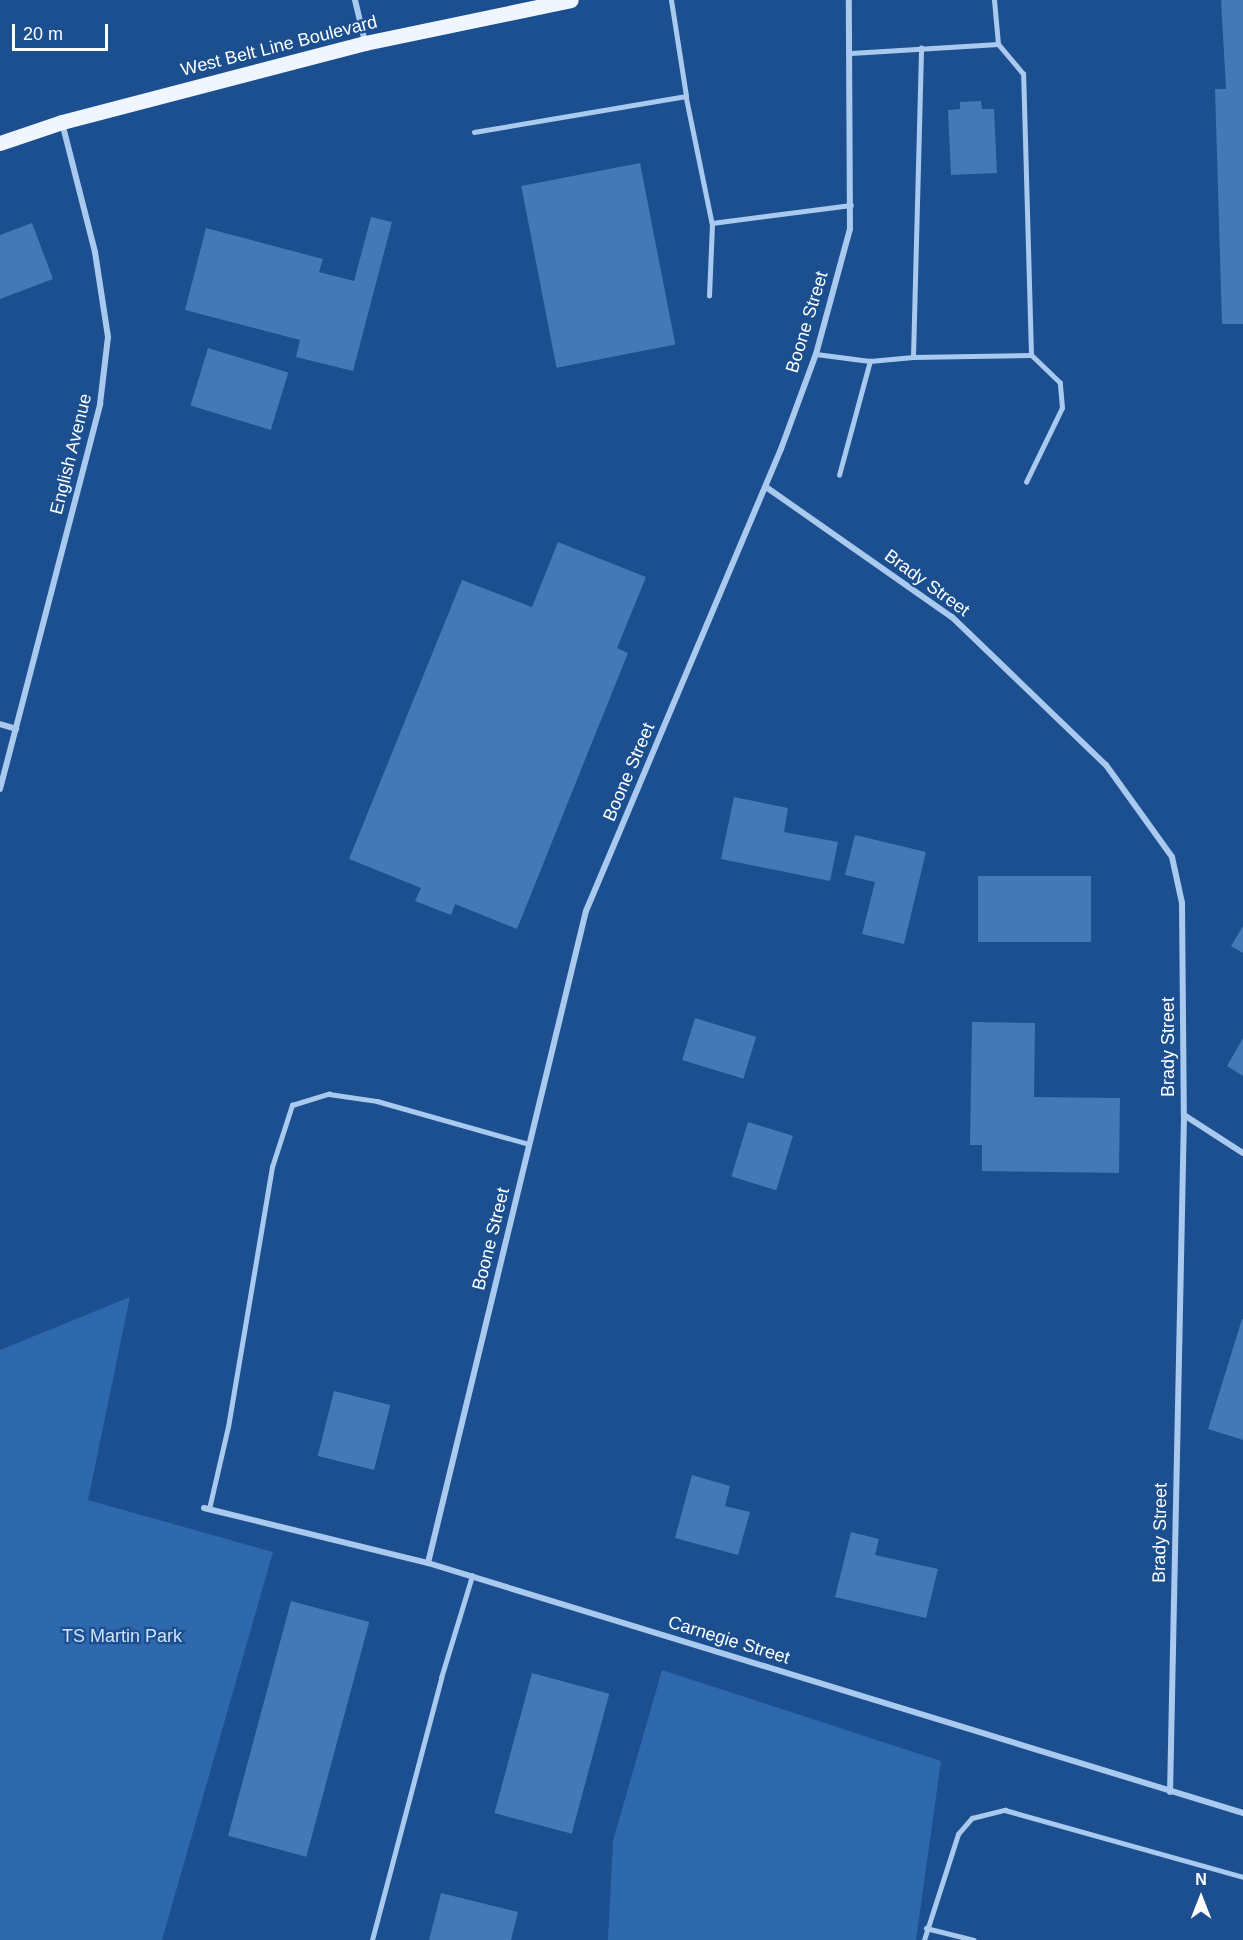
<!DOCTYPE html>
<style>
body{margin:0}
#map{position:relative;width:1243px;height:1940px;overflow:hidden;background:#1b4f8f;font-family:Arial,sans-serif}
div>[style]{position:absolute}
.green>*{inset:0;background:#2e69ad}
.building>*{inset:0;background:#4478b7;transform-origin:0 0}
.lane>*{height:4.5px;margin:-2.25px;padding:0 2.25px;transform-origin:2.25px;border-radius:2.25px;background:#a9c9ee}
.street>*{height:6px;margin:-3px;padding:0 3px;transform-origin:3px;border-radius:3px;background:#a9c9ee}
.primary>*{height:15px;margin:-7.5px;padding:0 7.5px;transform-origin:7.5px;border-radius:7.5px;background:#f0f6ff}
span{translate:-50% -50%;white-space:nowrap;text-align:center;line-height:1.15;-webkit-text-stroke:4.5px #1b4f8f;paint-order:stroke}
.street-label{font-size:18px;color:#fff}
.park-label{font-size:18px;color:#cfe3fa}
.north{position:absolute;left:1171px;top:1868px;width:60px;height:60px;-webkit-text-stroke:4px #1b4f8f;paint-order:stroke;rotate:0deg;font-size:16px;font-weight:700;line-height:24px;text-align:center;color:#fff}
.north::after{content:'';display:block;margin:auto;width:21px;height:27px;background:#fff;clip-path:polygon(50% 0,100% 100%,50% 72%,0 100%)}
.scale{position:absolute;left:12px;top:24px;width:96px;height:27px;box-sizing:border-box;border:3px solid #fff;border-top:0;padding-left:8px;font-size:18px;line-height:21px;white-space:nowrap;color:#fff;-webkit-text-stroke:4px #1b4f8f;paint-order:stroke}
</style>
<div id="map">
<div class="green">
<i style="clip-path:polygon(130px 1297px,88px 1500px,273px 1552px,162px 1940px,0 1940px,0 1350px)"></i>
<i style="clip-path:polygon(662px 1670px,941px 1761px,916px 1940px,608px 1940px,613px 1841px)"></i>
</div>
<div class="building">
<i style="clip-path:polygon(1221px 0,1243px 0,1243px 324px,1222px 324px,1215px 89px,1226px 89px)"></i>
<i style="clip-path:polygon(981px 101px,982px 109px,994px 109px,997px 173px,951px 175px,948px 110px,960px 109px,960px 102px)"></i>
<i style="left:640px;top:163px;width:185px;height:121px;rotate:79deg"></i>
<i style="clip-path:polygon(371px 217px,392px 222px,353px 371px,296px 357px,300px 340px,185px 310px,206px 228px,323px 259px,319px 272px,354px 281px)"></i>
<i style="clip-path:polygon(32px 223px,53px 279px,0 299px,0 235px)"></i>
<i style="left:208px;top:348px;width:84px;height:60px;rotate:17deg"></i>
<i style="clip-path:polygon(558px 542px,646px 577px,617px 648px,628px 653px,517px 929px,455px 904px,451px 915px,415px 901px,421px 888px,349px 859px,462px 580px,532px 607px)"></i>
<i style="clip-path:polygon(734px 797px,788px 808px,784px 832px,838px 842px,830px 881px,721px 859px)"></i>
<i style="clip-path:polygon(855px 835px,926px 852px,904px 944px,862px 934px,875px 882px,845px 875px)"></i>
<i style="left:978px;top:876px;width:113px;height:66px"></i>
<i style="clip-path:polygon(1243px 926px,1243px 953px,1231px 946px)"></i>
<i style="left:695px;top:1018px;width:64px;height:44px;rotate:17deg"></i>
<i style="clip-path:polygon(972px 1022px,1035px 1023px,1034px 1097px,1120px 1098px,1119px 1173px,982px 1171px,982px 1145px,970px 1145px)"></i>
<i style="clip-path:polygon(1243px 1038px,1243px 1076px,1227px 1066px)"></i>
<i style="left:748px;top:1122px;width:47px;height:57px;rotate:17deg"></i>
<i style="clip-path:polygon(1242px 1319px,1243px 1319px,1243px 1440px,1208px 1429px)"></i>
<i style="left:334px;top:1391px;width:58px;height:67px;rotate:14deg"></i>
<i style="clip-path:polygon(692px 1475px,730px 1486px,725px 1506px,750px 1512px,738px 1555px,675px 1538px)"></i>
<i style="clip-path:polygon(851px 1532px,879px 1539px,875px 1555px,938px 1569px,926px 1618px,835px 1597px)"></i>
<i style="left:291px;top:1601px;width:81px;height:243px;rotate:15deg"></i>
<i style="left:532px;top:1673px;width:80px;height:145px;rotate:15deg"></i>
<i style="clip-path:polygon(441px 1893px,518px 1912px,511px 1940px,429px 1940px)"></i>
</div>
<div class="lane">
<i style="left:851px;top:53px;width:147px;rotate:-3.5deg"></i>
<i style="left:998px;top:44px;width:44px;rotate:-95.2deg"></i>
<i style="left:686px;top:96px;width:130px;rotate:78.4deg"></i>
<i style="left:712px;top:223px;width:140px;rotate:-7.4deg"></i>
<i style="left:474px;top:132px;width:215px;rotate:-9.6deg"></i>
<i style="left:686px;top:96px;width:97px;rotate:-98.9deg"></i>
<i style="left:709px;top:296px;width:73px;rotate:-87.6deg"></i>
<i style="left:816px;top:354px;width:54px;rotate:7.4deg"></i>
<i style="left:870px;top:361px;width:43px;rotate:-5.3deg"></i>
<i style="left:913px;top:357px;width:309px;rotate:-88.5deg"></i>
<i style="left:913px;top:357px;width:118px;rotate:-1deg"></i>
<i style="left:1031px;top:355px;width:281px;rotate:-91.6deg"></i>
<i style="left:1023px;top:74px;width:39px;rotate:-130deg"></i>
<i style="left:839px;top:475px;width:118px;rotate:-74.8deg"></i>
<i style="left:1026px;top:482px;width:82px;rotate:-64.1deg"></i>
<i style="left:1062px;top:408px;width:25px;rotate:-95deg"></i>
<i style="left:1060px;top:383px;width:40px;rotate:-136deg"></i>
<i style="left:209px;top:1509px;width:84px;rotate:-77deg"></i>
<i style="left:228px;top:1427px;width:264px;rotate:-80.4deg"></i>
<i style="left:272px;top:1167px;width:65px;rotate:-72.1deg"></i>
<i style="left:292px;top:1105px;width:39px;rotate:-17deg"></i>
<i style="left:329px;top:1094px;width:49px;rotate:8.3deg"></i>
<i style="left:377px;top:1101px;width:158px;rotate:15.8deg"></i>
<i style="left:926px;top:1928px;width:49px;rotate:14deg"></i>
<i style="left:372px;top:1940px;width:271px;rotate:-75.2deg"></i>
<i style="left:441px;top:1678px;width:107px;rotate:-73.1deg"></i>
<i style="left:924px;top:1940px;width:111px;rotate:-72.2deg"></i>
<i style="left:958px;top:1834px;width:21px;rotate:-49deg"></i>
<i style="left:972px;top:1818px;width:34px;rotate:-14deg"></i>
<i style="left:1005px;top:1810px;width:247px;rotate:15.7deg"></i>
</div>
<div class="street">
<i style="left:355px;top:0;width:43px;rotate:76.6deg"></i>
<i style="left:766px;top:487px;width:227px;rotate:35deg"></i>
<i style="left:952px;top:617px;width:214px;rotate:43.9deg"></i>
<i style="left:1106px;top:765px;width:113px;rotate:54.3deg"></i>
<i style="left:1172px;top:857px;width:47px;rotate:77.7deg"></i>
<i style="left:1182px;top:903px;width:212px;rotate:89.5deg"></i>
<i style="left:1184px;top:1115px;width:677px;rotate:91.18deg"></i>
<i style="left:0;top:724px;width:17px;rotate:17deg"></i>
<i style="left:0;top:789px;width:398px;rotate:-75.4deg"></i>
<i style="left:100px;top:404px;width:67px;rotate:-83.2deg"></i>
<i style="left:108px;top:337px;width:86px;rotate:-98.7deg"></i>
<i style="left:95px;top:252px;width:133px;rotate:-104.3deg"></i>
<i style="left:1184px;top:1115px;width:70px;rotate:32.8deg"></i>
<i style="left:204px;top:1508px;width:231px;rotate:13.8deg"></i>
<i style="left:428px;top:1563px;width:852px;rotate:17.05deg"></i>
<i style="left:428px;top:1563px;width:671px;rotate:-76.38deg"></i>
<i style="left:586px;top:911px;width:501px;rotate:-67.12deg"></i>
<i style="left:781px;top:449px;width:101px;rotate:-69.8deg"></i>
<i style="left:816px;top:354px;width:130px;rotate:-74.8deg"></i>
<i style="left:850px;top:229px;width:229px;rotate:-90.3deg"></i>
</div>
<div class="primary">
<i style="left:0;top:143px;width:65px;rotate:-18.7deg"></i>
<i style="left:62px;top:122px;width:313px;rotate:-14.6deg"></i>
<i style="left:365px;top:43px;width:210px;rotate:-11.8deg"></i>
</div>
<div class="street-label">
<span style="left:279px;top:46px;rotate:-14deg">West Belt Line Boulevard</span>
<span style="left:807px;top:322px;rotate:-73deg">Boone Street</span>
<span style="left:71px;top:454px;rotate:-76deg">English Avenue</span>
<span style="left:927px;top:583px;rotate:36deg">Brady Street</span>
<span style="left:629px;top:772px;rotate:-67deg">Boone Street</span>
<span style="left:1168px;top:1047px;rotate:-90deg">Brady Street</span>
<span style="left:491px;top:1239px;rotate:-76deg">Boone Street</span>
<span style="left:1160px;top:1533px;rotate:-89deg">Brady Street</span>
<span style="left:729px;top:1640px;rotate:17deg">Carnegie Street</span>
</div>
<div class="park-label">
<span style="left:122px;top:1636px">TS Martin Park</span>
</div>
<div class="north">N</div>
<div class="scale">20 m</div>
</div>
